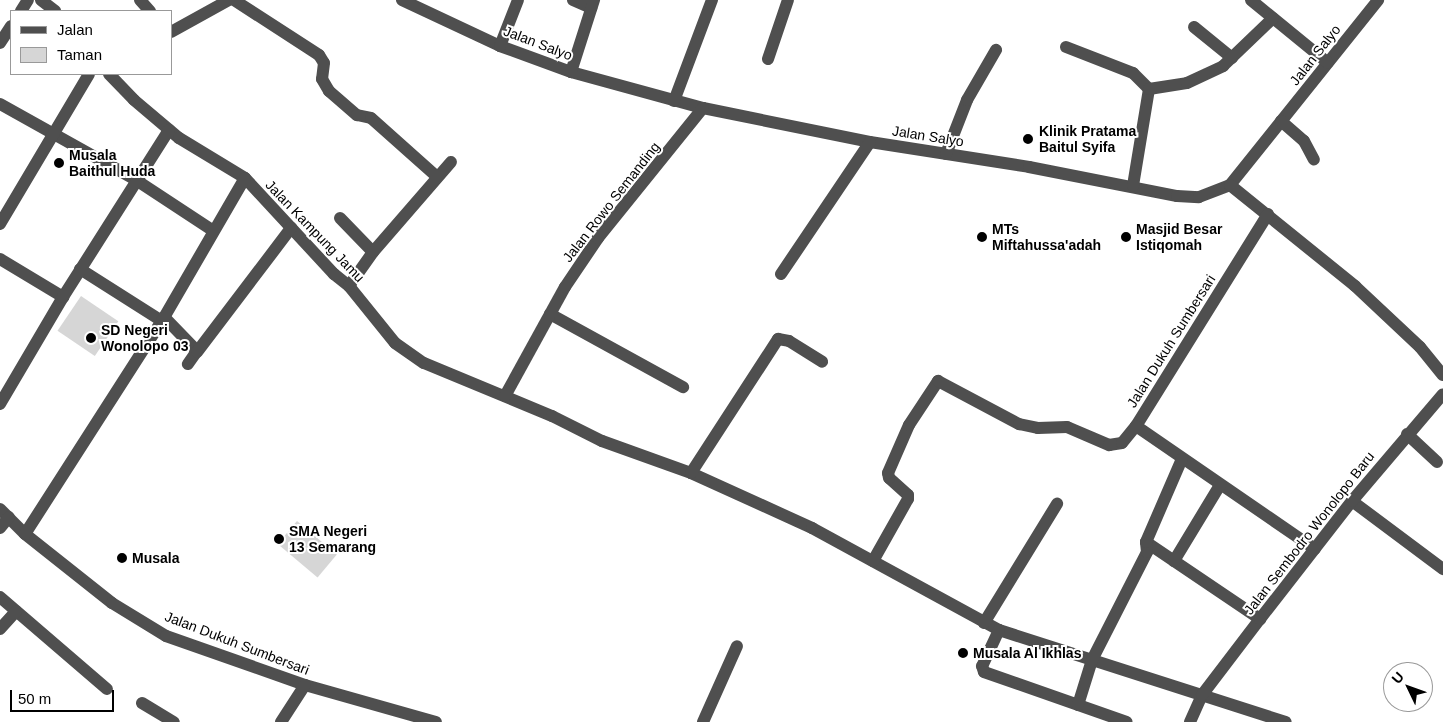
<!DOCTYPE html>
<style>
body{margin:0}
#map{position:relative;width:1443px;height:722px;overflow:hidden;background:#fff;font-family:Arial,sans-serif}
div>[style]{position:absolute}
.green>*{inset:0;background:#d6d6d6;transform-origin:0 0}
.minor>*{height:12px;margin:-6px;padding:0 6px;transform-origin:6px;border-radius:6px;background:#4f4f4f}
.dots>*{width:14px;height:14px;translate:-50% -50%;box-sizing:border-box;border:2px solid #fff;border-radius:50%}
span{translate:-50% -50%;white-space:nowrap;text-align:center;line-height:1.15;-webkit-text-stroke:4px #fff;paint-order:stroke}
.street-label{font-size:14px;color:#000}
.poi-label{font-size:14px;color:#000;font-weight:700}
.left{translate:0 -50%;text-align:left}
.legend{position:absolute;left:10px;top:10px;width:162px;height:65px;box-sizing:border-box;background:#fff;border:1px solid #999;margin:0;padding:6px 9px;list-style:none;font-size:15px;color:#000}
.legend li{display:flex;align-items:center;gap:10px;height:25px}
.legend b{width:25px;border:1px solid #999}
.north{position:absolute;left:1383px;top:662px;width:50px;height:50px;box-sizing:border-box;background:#fff;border:1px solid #999;border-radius:50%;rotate:312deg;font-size:14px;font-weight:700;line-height:20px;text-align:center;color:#000}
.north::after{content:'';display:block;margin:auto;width:18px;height:22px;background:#000;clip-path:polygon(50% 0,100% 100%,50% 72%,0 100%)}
.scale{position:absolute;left:10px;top:690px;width:104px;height:22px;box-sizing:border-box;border:2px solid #000;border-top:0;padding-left:6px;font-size:15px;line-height:18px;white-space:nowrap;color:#000;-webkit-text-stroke:4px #fff;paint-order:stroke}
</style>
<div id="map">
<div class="green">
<i style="left:81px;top:296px;width:45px;height:42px;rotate:34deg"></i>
<i style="left:297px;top:521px;width:52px;height:30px;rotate:40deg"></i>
</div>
<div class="minor">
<i style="left:41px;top:0;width:18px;rotate:38deg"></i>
<i style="left:140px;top:0;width:15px;rotate:48deg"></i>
<i style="left:234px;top:0;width:101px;rotate:32.9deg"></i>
<i style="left:319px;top:55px;width:9px;rotate:58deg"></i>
<i style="left:324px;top:63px;width:16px;rotate:97deg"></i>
<i style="left:322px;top:79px;width:14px;rotate:60deg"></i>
<i style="left:329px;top:91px;width:37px;rotate:41deg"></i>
<i style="left:357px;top:115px;width:14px;rotate:12deg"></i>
<i style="left:371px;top:118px;width:87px;rotate:41.7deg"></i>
<i style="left:402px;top:0;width:108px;rotate:25.1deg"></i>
<i style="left:500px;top:46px;width:76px;rotate:20.1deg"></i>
<i style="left:571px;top:72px;width:137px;rotate:15.3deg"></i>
<i style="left:703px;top:108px;width:170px;rotate:11.5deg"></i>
<i style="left:870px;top:142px;width:161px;rotate:8.9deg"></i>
<i style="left:1029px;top:167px;width:151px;rotate:11.1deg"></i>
<i style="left:1177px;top:196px;width:22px;rotate:3deg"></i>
<i style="left:1199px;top:197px;width:33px;rotate:-21deg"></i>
<i style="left:1230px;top:185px;width:237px;rotate:-51.3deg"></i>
<i style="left:573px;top:0;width:20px;rotate:24deg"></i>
<i style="left:1251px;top:0;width:99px;rotate:39.3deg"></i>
<i style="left:21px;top:11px;width:13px;rotate:-58deg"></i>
<i style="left:1194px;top:27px;width:49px;rotate:39.2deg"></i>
<i style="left:171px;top:32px;width:66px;rotate:-28.9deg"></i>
<i style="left:0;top:43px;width:20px;rotate:-57deg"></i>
<i style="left:500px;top:46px;width:49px;rotate:-68.6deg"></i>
<i style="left:1066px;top:47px;width:72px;rotate:21.2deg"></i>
<i style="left:1133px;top:73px;width:23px;rotate:45deg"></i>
<i style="left:1149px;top:89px;width:98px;rotate:99.4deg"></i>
<i style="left:768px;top:59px;width:62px;rotate:-71.3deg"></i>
<i style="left:571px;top:72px;width:76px;rotate:-72.3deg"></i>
<i style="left:109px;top:74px;width:36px;rotate:46deg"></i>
<i style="left:134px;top:100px;width:59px;rotate:40.2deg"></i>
<i style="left:179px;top:138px;width:77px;rotate:31.2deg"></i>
<i style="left:245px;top:178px;width:131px;rotate:47.2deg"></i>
<i style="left:334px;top:274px;width:19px;rotate:39deg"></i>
<i style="left:349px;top:286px;width:73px;rotate:51.1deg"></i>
<i style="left:395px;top:343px;width:35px;rotate:35deg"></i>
<i style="left:424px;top:363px;width:139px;rotate:22.5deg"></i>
<i style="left:552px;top:416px;width:56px;rotate:26.6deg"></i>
<i style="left:602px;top:441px;width:95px;rotate:19.8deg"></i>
<i style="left:691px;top:473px;width:133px;rotate:24.4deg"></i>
<i style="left:812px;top:528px;width:213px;rotate:28.6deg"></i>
<i style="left:999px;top:630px;width:301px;rotate:17.8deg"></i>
<i style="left:1149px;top:89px;width:38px;rotate:-9deg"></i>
<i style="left:1187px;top:83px;width:40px;rotate:-25deg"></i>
<i style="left:1223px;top:66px;width:69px;rotate:-43.8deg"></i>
<i style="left:674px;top:101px;width:108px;rotate:-69.4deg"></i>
<i style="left:0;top:104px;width:156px;rotate:29.2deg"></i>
<i style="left:136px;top:180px;width:91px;rotate:33.3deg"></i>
<i style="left:1281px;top:121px;width:30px;rotate:41deg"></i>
<i style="left:1304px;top:141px;width:21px;rotate:62deg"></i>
<i style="left:946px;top:154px;width:58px;rotate:-68.7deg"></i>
<i style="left:967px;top:100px;width:58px;rotate:-59.9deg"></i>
<i style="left:1230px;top:185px;width:161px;rotate:38.9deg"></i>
<i style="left:1355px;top:286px;width:89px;rotate:43.2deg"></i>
<i style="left:1420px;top:347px;width:36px;rotate:51deg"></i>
<i style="left:1268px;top:214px;width:250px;rotate:121.9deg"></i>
<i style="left:1136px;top:426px;width:217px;rotate:34.5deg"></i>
<i style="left:340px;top:218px;width:47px;rotate:45.9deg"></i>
<i style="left:0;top:224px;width:174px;rotate:-59.3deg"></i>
<i style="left:0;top:259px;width:74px;rotate:31.1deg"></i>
<i style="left:80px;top:269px;width:97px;rotate:32.4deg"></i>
<i style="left:781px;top:274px;width:159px;rotate:-56deg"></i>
<i style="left:349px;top:286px;width:42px;rotate:-54.8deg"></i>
<i style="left:373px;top:252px;width:119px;rotate:-49.1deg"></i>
<i style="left:550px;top:314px;width:152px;rotate:28.8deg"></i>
<i style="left:164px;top:317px;width:47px;rotate:45.9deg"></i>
<i style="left:197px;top:351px;width:16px;rotate:125deg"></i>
<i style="left:197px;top:352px;width:156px;rotate:-52.8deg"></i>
<i style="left:505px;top:396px;width:124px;rotate:-61.2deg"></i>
<i style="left:565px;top:287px;width:59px;rotate:-56deg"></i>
<i style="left:598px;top:238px;width:167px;rotate:-51.1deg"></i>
<i style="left:0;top:404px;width:124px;rotate:-59.5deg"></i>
<i style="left:63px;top:297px;width:198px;rotate:-57.6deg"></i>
<i style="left:1407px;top:434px;width:41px;rotate:43deg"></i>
<i style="left:691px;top:473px;width:160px;rotate:-57deg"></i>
<i style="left:778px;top:339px;width:11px;rotate:10deg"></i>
<i style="left:789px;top:341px;width:39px;rotate:32deg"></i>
<i style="left:1352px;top:501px;width:114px;rotate:36.8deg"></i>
<i style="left:0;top:509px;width:35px;rotate:45deg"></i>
<i style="left:25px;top:534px;width:111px;rotate:38.4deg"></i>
<i style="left:112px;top:603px;width:63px;rotate:31.4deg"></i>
<i style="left:166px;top:636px;width:147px;rotate:19.4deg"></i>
<i style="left:305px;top:685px;width:136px;rotate:15.8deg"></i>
<i style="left:0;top:528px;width:14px;rotate:-51deg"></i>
<i style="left:25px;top:534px;width:253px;rotate:-57.3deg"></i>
<i style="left:162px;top:321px;width:165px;rotate:-59.9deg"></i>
<i style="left:1146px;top:542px;width:138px;rotate:34deg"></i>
<i style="left:873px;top:561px;width:71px;rotate:-60.6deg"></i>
<i style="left:908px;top:499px;width:4px;rotate:-90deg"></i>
<i style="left:908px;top:495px;width:25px;rotate:-138deg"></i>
<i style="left:889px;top:478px;width:5px;rotate:-101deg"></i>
<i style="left:888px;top:473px;width:52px;rotate:-66.4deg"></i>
<i style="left:909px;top:425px;width:53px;rotate:-56.6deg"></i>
<i style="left:938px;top:381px;width:92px;rotate:28deg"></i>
<i style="left:1019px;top:424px;width:19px;rotate:12deg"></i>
<i style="left:1038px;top:428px;width:29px;rotate:-2deg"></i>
<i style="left:1067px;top:427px;width:46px;rotate:23.2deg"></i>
<i style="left:1109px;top:445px;width:13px;rotate:-9deg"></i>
<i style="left:1122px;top:443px;width:22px;rotate:-51deg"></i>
<i style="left:1174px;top:561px;width:89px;rotate:-58.8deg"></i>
<i style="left:0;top:597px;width:141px;rotate:40.7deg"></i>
<i style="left:984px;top:623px;width:140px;rotate:-58.5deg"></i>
<i style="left:0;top:629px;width:24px;rotate:-48deg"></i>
<i style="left:999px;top:630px;width:40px;rotate:115deg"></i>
<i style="left:982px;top:666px;width:6px;rotate:72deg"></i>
<i style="left:984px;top:672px;width:151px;rotate:19.3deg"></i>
<i style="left:142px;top:703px;width:37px;rotate:31deg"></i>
<i style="left:1078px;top:705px;width:47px;rotate:-72.7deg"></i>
<i style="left:1092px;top:660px;width:121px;rotate:-63deg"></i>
<i style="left:1147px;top:552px;width:10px;rotate:-96deg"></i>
<i style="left:1146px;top:542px;width:90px;rotate:-66.6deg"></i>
<i style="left:281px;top:722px;width:44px;rotate:-57deg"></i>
<i style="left:703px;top:722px;width:83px;rotate:-65.9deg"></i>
<i style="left:1190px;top:722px;width:30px;rotate:-66deg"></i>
<i style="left:1202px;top:695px;width:96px;rotate:-52.7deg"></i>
<i style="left:1260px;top:619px;width:150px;rotate:-52.1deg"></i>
<i style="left:1352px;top:501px;width:140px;rotate:-49.6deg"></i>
</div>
<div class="dots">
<i style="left:1028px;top:139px;background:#000"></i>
<i style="left:59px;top:163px;background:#000"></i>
<i style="left:982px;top:237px;background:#000"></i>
<i style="left:1126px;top:237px;background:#000"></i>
<i style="left:91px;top:338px;background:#000"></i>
<i style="left:279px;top:539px;background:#000"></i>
<i style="left:122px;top:558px;background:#000"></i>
<i style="left:963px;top:653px;background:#000"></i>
</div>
<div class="street-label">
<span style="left:538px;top:43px;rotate:21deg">Jalan Salyo</span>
<span style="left:1315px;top:55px;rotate:-52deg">Jalan Salyo</span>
<span style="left:928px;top:136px;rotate:9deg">Jalan Salyo</span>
<span style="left:611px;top:202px;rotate:-52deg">Jalan Rowo Semanding</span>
<span style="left:315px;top:231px;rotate:46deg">Jalan Kampung Jamu</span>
<span style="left:1171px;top:341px;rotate:-58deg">Jalan Dukuh Sumbersari</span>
<span style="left:1309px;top:533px;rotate:-52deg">Jalan Sembodro Wonolopo Baru</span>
<span style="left:237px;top:643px;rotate:21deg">Jalan Dukuh Sumbersari</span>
</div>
<div class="poi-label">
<span class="left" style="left:1039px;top:139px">Klinik Pratama<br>Baitul Syifa</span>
<span class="left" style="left:69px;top:163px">Musala<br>Baithul Huda</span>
<span class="left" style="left:992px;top:237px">MTs<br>Miftahussa'adah</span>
<span class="left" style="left:1136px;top:237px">Masjid Besar<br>Istiqomah</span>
<span class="left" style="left:101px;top:338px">SD Negeri<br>Wonolopo 03</span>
<span class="left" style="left:289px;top:539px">SMA Negeri<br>13 Semarang</span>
<span class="left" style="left:132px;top:558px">Musala</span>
<span class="left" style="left:973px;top:653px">Musala Al Ikhlas</span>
</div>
<ul class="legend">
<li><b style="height:6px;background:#4f4f4f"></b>Jalan</li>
<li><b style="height:14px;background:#d6d6d6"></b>Taman</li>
</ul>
<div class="north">U</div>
<div class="scale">50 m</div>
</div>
